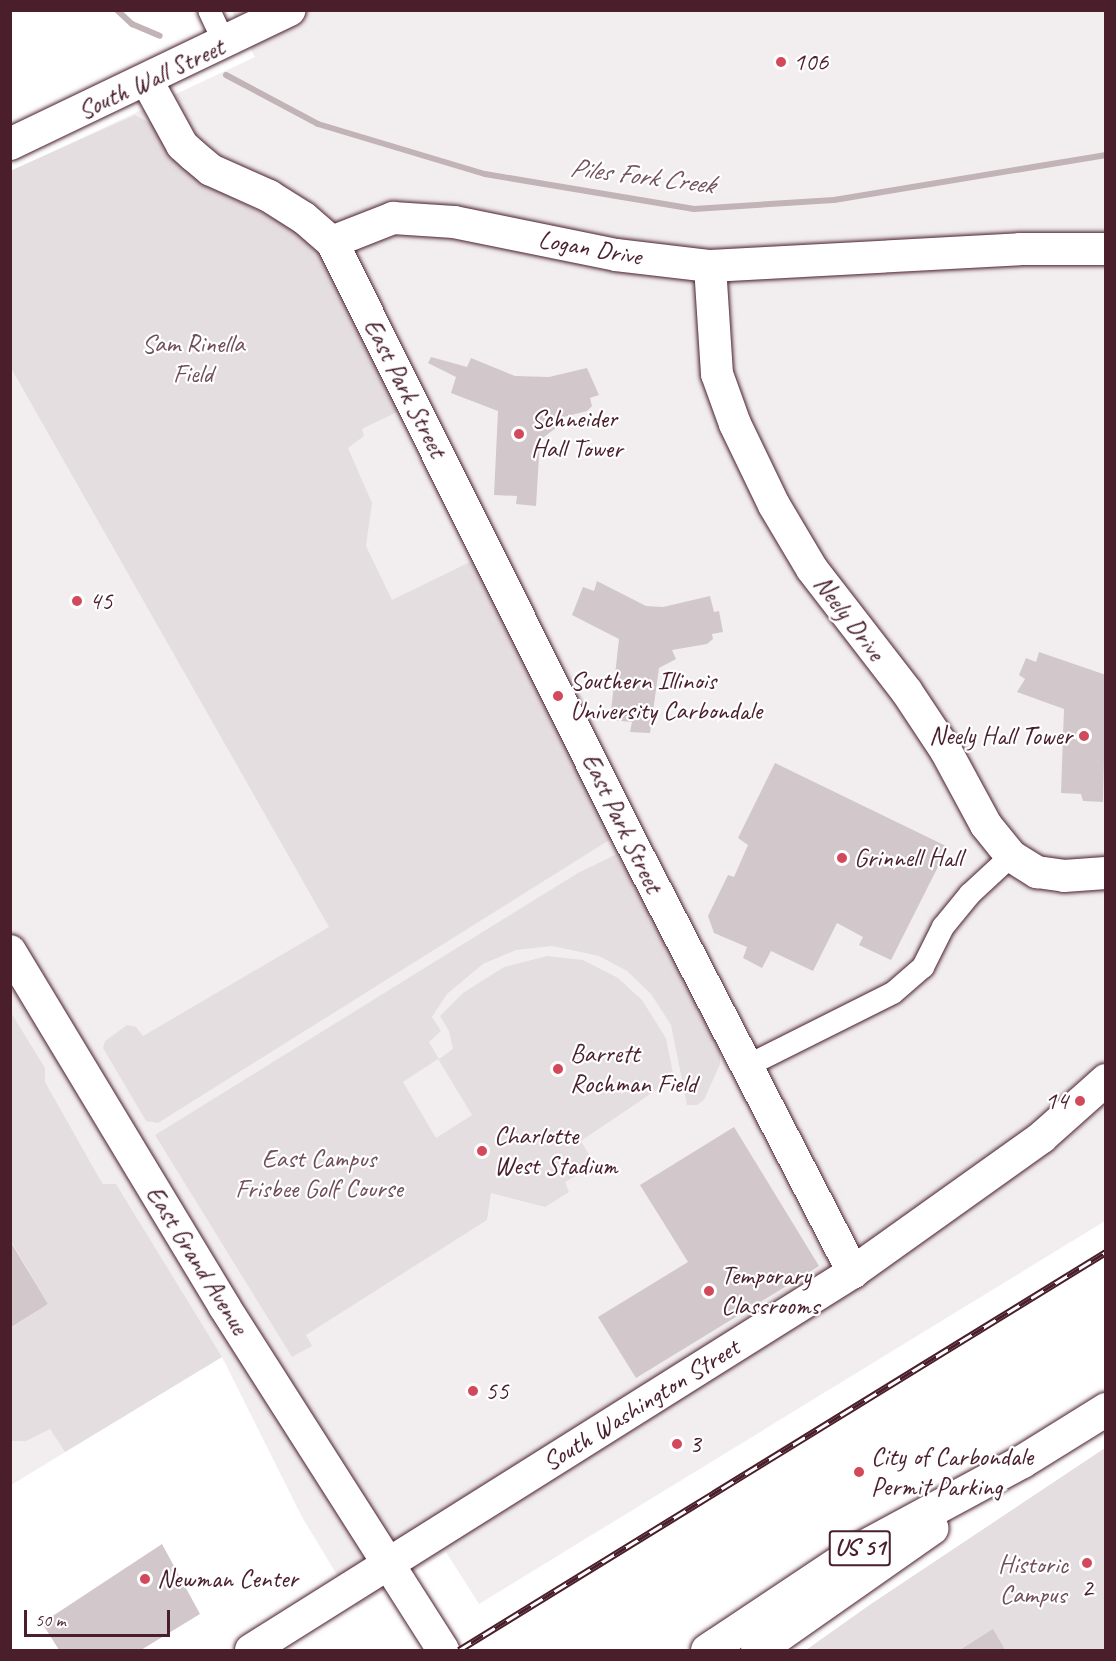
<!DOCTYPE html>
<style>
body{margin:0}
#map{position:relative;width:1116px;height:1661px;overflow:hidden;background:#fff;font-family:Caveat,sans-serif}
div>[style]{position:absolute}
.built>*{inset:0;background:#f2eeef}
.green>*{inset:0;background:#e5dee0}
.stream>*{height:6px;margin:-3px;padding:0 3px;transform-origin:3px;border-radius:3px;background:#c1b3b6}
.building>*{inset:0;background:#d2c7cb}
.roads{filter:drop-shadow(0 0 2px #4a1f2b) drop-shadow(0 0 2px #4a1f2b)}
.street>*{height:22px;margin:-11px;padding:0 11px;transform-origin:11px;border-radius:11px;background:#fff}
.secondary>*{height:32px;margin:-16px;padding:0 16px;transform-origin:16px;border-radius:16px;background:#fff}
.highway>*{height:33px;margin:-16.5px;padding:0 16.5px;transform-origin:16.5px;border-radius:16.5px;background:#fff}
.rail>*{height:7px;margin-top:-3.5px;transform-origin:0;background:repeating-linear-gradient(90deg,#fff 0 14px,#4a1f2b 0 28px);box-sizing:border-box;border-block:2px solid #4a1f2b}
.dots>*{width:16px;height:16px;translate:-50% -50%;box-sizing:border-box;border:3px solid #fff;border-radius:50%}
span{translate:-50% -50%;white-space:nowrap;text-align:center;line-height:1.15;-webkit-text-stroke:4.5px #fff;paint-order:stroke}
.shield-label span{padding:2px 4px;background:#fff;border:2px solid;border-radius:4px;-webkit-text-stroke-width:0}
.shield-label{font-size:24px;color:#4a1f2b;font-weight:700}
.poi-label{font-size:26px;color:#4a1f2b}
.left{translate:0 -50%;text-align:left}
.right{translate:-100% -50%;text-align:right}
.street-label{font-size:26px;color:#4a1f2b}
.park-label{font-size:26px;color:#714f58}
.water-label{font-size:27px;color:#74535c;font-style:italic}
.frame{position:absolute;inset:0;border:12px solid #4a1f2b;pointer-events:none}
.scale{position:absolute;left:24px;top:1610px;width:146px;height:27px;box-sizing:border-box;border:3px solid #4a1f2b;border-top:0;padding-left:8px;font-size:18px;line-height:21px;white-space:nowrap;color:#4a1f2b;-webkit-text-stroke:4px #fff;paint-order:stroke}
</style>
<div id="map">
<div class="built">
<i style="clip-path:polygon(232px 11px,1105px 11px,1105px 1221px,479px 1604px,446px 1552px,357px 1608px,302px 1517px,222px 1357px,11px 1485px,11px 171px,255px 57px)"></i>
</div>
<div class="green">
<i style="clip-path:polygon(135px 115px,157px 127px,214px 188px,294px 229px,323px 258px,401px 410px,362px 429px,364px 436px,348px 448px,372px 503px,366px 546px,392px 600px,476px 559px,611px 839px,158px 1123px,146px 1121px,103px 1048px,105px 1041px,127px 1025px,136px 1027px,143px 1036px,329px 927px,11px 368px,10px 171px)"></i>
<i style="clip-path:polygon(evenodd,617px 854px,653px 909px,720px 1037px,720px 1064px,704px 1100px,697px 1105px,687px 1105px,671px 1025px,651px 994px,627px 971px,599px 956px,552px 946px,516px 950px,483px 964px,447px 994px,432px 1017px,441px 1031px,429px 1042px,439px 1059px,453px 1049px,449px 1031px,440px 1016px,463px 993px,504px 967px,547px 956px,583px 960px,618px 978px,642px 1000px,666px 1038px,674px 1078px,581px 1141px,595px 1165px,565px 1182px,569px 1192px,545px 1207px,491px 1193px,487px 1220px,306px 1335px,312px 1346px,292px 1357px,155px 1135px,578px 873px,617px 854px,438px 1059px,472px 1115px,436px 1138px,403px 1082px,438px 1059px)"></i>
<i style="clip-path:polygon(10px 1011px,45px 1068px,45px 1082px,98px 1176px,103px 1184px,116px 1184px,222px 1357px,65px 1452px,50px 1429px,26px 1441px,11px 1441px,11px 1328px,48px 1304px,11px 1241px)"></i>
<i style="clip-path:polygon(1105px 1448px,1105px 1650px,806px 1650px,868px 1606px)"></i>
</div>
<div class="stream">
<i style="left:117px;top:10px;width:21px;rotate:43deg"></i>
<i style="left:132px;top:24px;width:30px;rotate:23deg"></i>
<i style="left:226px;top:75px;width:104px;rotate:28deg"></i>
<i style="left:318px;top:124px;width:174px;rotate:16.7deg"></i>
<i style="left:485px;top:174px;width:212px;rotate:9.5deg"></i>
<i style="left:694px;top:209px;width:140px;rotate:-3.7deg"></i>
<i style="left:834px;top:200px;width:276px;rotate:-9.4deg"></i>
</div>
<div class="building">
<i style="clip-path:polygon(431px 357px,467px 367px,471px 358px,515px 376px,549px 377px,587px 368px,599px 395px,590px 398px,592px 406px,587px 411px,552px 420px,557px 427px,540px 440px,536px 506px,516px 504px,517px 496px,494px 495px,498px 411px,451px 393px,456px 377px,428px 363px)"></i>
<i style="clip-path:polygon(597px 581px,646px 606px,663px 607px,710px 596px,714px 612px,719px 611px,723px 632px,712px 634px,713px 639px,707px 644px,672px 650px,676px 659px,659px 668px,650px 733px,630px 732px,632px 722px,610px 720px,619px 639px,572px 615px,583px 587px,594px 591px)"></i>
<i style="clip-path:polygon(1039px 652px,1106px 675px,1103px 802px,1083px 801px,1081px 794px,1061px 793px,1064px 709px,1017px 692px,1025px 679px,1019px 675px,1026px 658px,1036px 662px)"></i>
<i style="clip-path:polygon(775px 763px,948px 847px,891px 960px,859px 945px,863px 937px,837px 923px,813px 971px,771px 951px,762px 968px,743px 958px,747px 947px,714px 933px,708px 916px,728px 875px,734px 877px,748px 845px,738px 838px)"></i>
<i style="clip-path:polygon(734px 1127px,819px 1266px,636px 1378px,598px 1317px,688px 1262px,640px 1185px)"></i>
<i style="clip-path:polygon(10px 1241px,48px 1304px,10px 1328px)"></i>
<i style="clip-path:polygon(162px 1544px,200px 1614px,141px 1650px,59px 1650px,42px 1623px)"></i>
<i style="clip-path:polygon(993px 1629px,1005px 1650px,960px 1650px)"></i>
</div>
<div class="roads">
<div class="street">
<i style="left:209px;top:10px;width:38px;rotate:65deg"></i>
<i style="left:745px;top:1067px;width:165px;rotate:-26.6deg"></i>
<i style="left:893px;top:993px;width:40px;rotate:-41deg"></i>
<i style="left:923px;top:967px;width:45px;rotate:-63.4deg"></i>
<i style="left:943px;top:927px;width:43px;rotate:-50.7deg"></i>
<i style="left:970px;top:894px;width:56px;rotate:-42.8deg"></i>
</div>
<div class="secondary">
<i style="left:147px;top:81px;width:73px;rotate:61.3deg"></i>
<i style="left:182px;top:145px;width:15px;rotate:42deg"></i>
<i style="left:193px;top:155px;width:23px;rotate:40deg"></i>
<i style="left:211px;top:170px;width:64px;rotate:24.1deg"></i>
<i style="left:269px;top:196px;width:41px;rotate:32.2deg"></i>
<i style="left:304px;top:218px;width:37px;rotate:41deg"></i>
<i style="left:332px;top:242px;width:66px;rotate:-21.5deg"></i>
<i style="left:393px;top:218px;width:61px;rotate:3.8deg"></i>
<i style="left:454px;top:222px;width:165px;rotate:11.5deg"></i>
<i style="left:616px;top:255px;width:95px;rotate:6.7deg"></i>
<i style="left:710px;top:266px;width:310px;rotate:-3.1deg"></i>
<i style="left:1020px;top:249px;width:86px"></i>
<i style="left:10px;top:144px;width:310px;rotate:-25.6deg"></i>
<i style="left:332px;top:242px;width:664px;rotate:63.51deg"></i>
<i style="left:628px;top:836px;width:491px;rotate:62.7deg"></i>
<i style="left:710px;top:266px;width:108px;rotate:86.3deg"></i>
<i style="left:717px;top:374px;width:53px;rotate:70.2deg"></i>
<i style="left:735px;top:424px;width:90px;rotate:64.3deg"></i>
<i style="left:774px;top:505px;width:74px;rotate:59.3deg"></i>
<i style="left:812px;top:569px;width:155px;rotate:52.3deg"></i>
<i style="left:907px;top:692px;width:71px;rotate:56.5deg"></i>
<i style="left:946px;top:751px;width:84px;rotate:61.6deg"></i>
<i style="left:986px;top:825px;width:40px;rotate:51deg"></i>
<i style="left:1011px;top:856px;width:31px;rotate:32deg"></i>
<i style="left:1037px;top:872px;width:27px;rotate:8deg"></i>
<i style="left:1064px;top:876px;width:42px;rotate:-4.1deg"></i>
<i style="left:10px;top:951px;width:415px;rotate:58.9deg"></i>
<i style="left:224px;top:1306px;width:408px;rotate:57.5deg"></i>
<i style="left:251px;top:1650px;width:711px;rotate:-32.12deg"></i>
<i style="left:853px;top:1272px;width:232px;rotate:-35.5deg"></i>
<i style="left:1042px;top:1137px;width:86px;rotate:-41.7deg"></i>
</div>
<div class="highway">
<i style="left:707px;top:1650px;width:180px;rotate:-33.7deg"></i>
<i style="left:857px;top:1550px;width:187px;rotate:-28.3deg"></i>
<i style="left:1022px;top:1461px;width:99px;rotate:-31.8deg"></i>
<i style="left:757px;top:1650px;width:213px;rotate:-35deg"></i>
</div>
</div>
<div class="rail">
<i style="left:459px;top:1650px;width:760px;rotate:-31.6deg"></i>
</div>
<div class="dots">
<i style="left:781px;top:62px;background:#d1495b"></i>
<i style="left:519px;top:434px;background:#d1495b"></i>
<i style="left:77px;top:601px;background:#d1495b"></i>
<i style="left:558px;top:696px;background:#d1495b"></i>
<i style="left:1084px;top:736px;background:#d1495b"></i>
<i style="left:842px;top:858px;background:#d1495b"></i>
<i style="left:558px;top:1069px;background:#d1495b"></i>
<i style="left:1080px;top:1101px;background:#d1495b"></i>
<i style="left:482px;top:1151px;background:#d1495b"></i>
<i style="left:709px;top:1291px;background:#d1495b"></i>
<i style="left:473px;top:1391px;background:#d1495b"></i>
<i style="left:677px;top:1444px;background:#d1495b"></i>
<i style="left:859px;top:1472px;background:#d1495b"></i>
<i style="left:1087px;top:1563px;background:#d1495b"></i>
<i style="left:145px;top:1579px;background:#d1495b"></i>
</div>
<div class="shield-label">
<span style="left:860px;top:1548px">US 51</span>
</div>
<div class="poi-label">
<span class="left" style="left:793px;top:62px">106</span>
<span class="left" style="left:531px;top:434px">Schneider<br>Hall Tower</span>
<span class="left" style="left:89px;top:601px">45</span>
<span class="left" style="left:570px;top:696px">Southern Illinois<br>University Carbondale</span>
<span class="right" style="left:1072px;top:736px">Neely Hall Tower</span>
<span class="left" style="left:854px;top:858px">Grinnell Hall</span>
<span class="left" style="left:570px;top:1069px">Barrett<br>Rochman Field</span>
<span class="right" style="left:1068px;top:1101px">14</span>
<span class="left" style="left:494px;top:1151px">Charlotte<br>West Stadium</span>
<span class="left" style="left:721px;top:1291px">Temporary<br>Classrooms</span>
<span class="left" style="left:485px;top:1391px">55</span>
<span class="left" style="left:689px;top:1444px">3</span>
<span class="left" style="left:871px;top:1472px">City of Carbondale<br>Permit Parking</span>
<span class="left" style="left:157px;top:1579px">Newman Center</span>
<span style="left:1087px;top:1588px">2</span>
</div>
<div class="street-label">
<span style="left:151px;top:79px;rotate:-25deg">South Wall Street</span>
<span style="left:590px;top:248px;rotate:10deg">Logan Drive</span>
<span style="left:405px;top:388px;rotate:63deg">East Park Street</span>
<span style="left:849px;top:618px;rotate:53deg">Neely Drive</span>
<span style="left:622px;top:823px;rotate:64deg">East Park Street</span>
<span style="left:197px;top:1260px;rotate:58deg">East Grand Avenue</span>
<span style="left:641px;top:1405px;rotate:-32deg">South Washington Street</span>
</div>
<div class="park-label">
<span style="left:193px;top:359px">Sam Rinella<br>Field</span>
<span style="left:319px;top:1174px">East Campus<br>Frisbee Golf Course</span>
<span style="left:1033px;top:1580px">Historic<br>Campus</span>
</div>
<div class="water-label">
<span style="left:642px;top:176px;rotate:7deg">Piles Fork Creek</span>
</div>
<div class="frame"></div>
<div class="scale">50 m</div>
</div>
